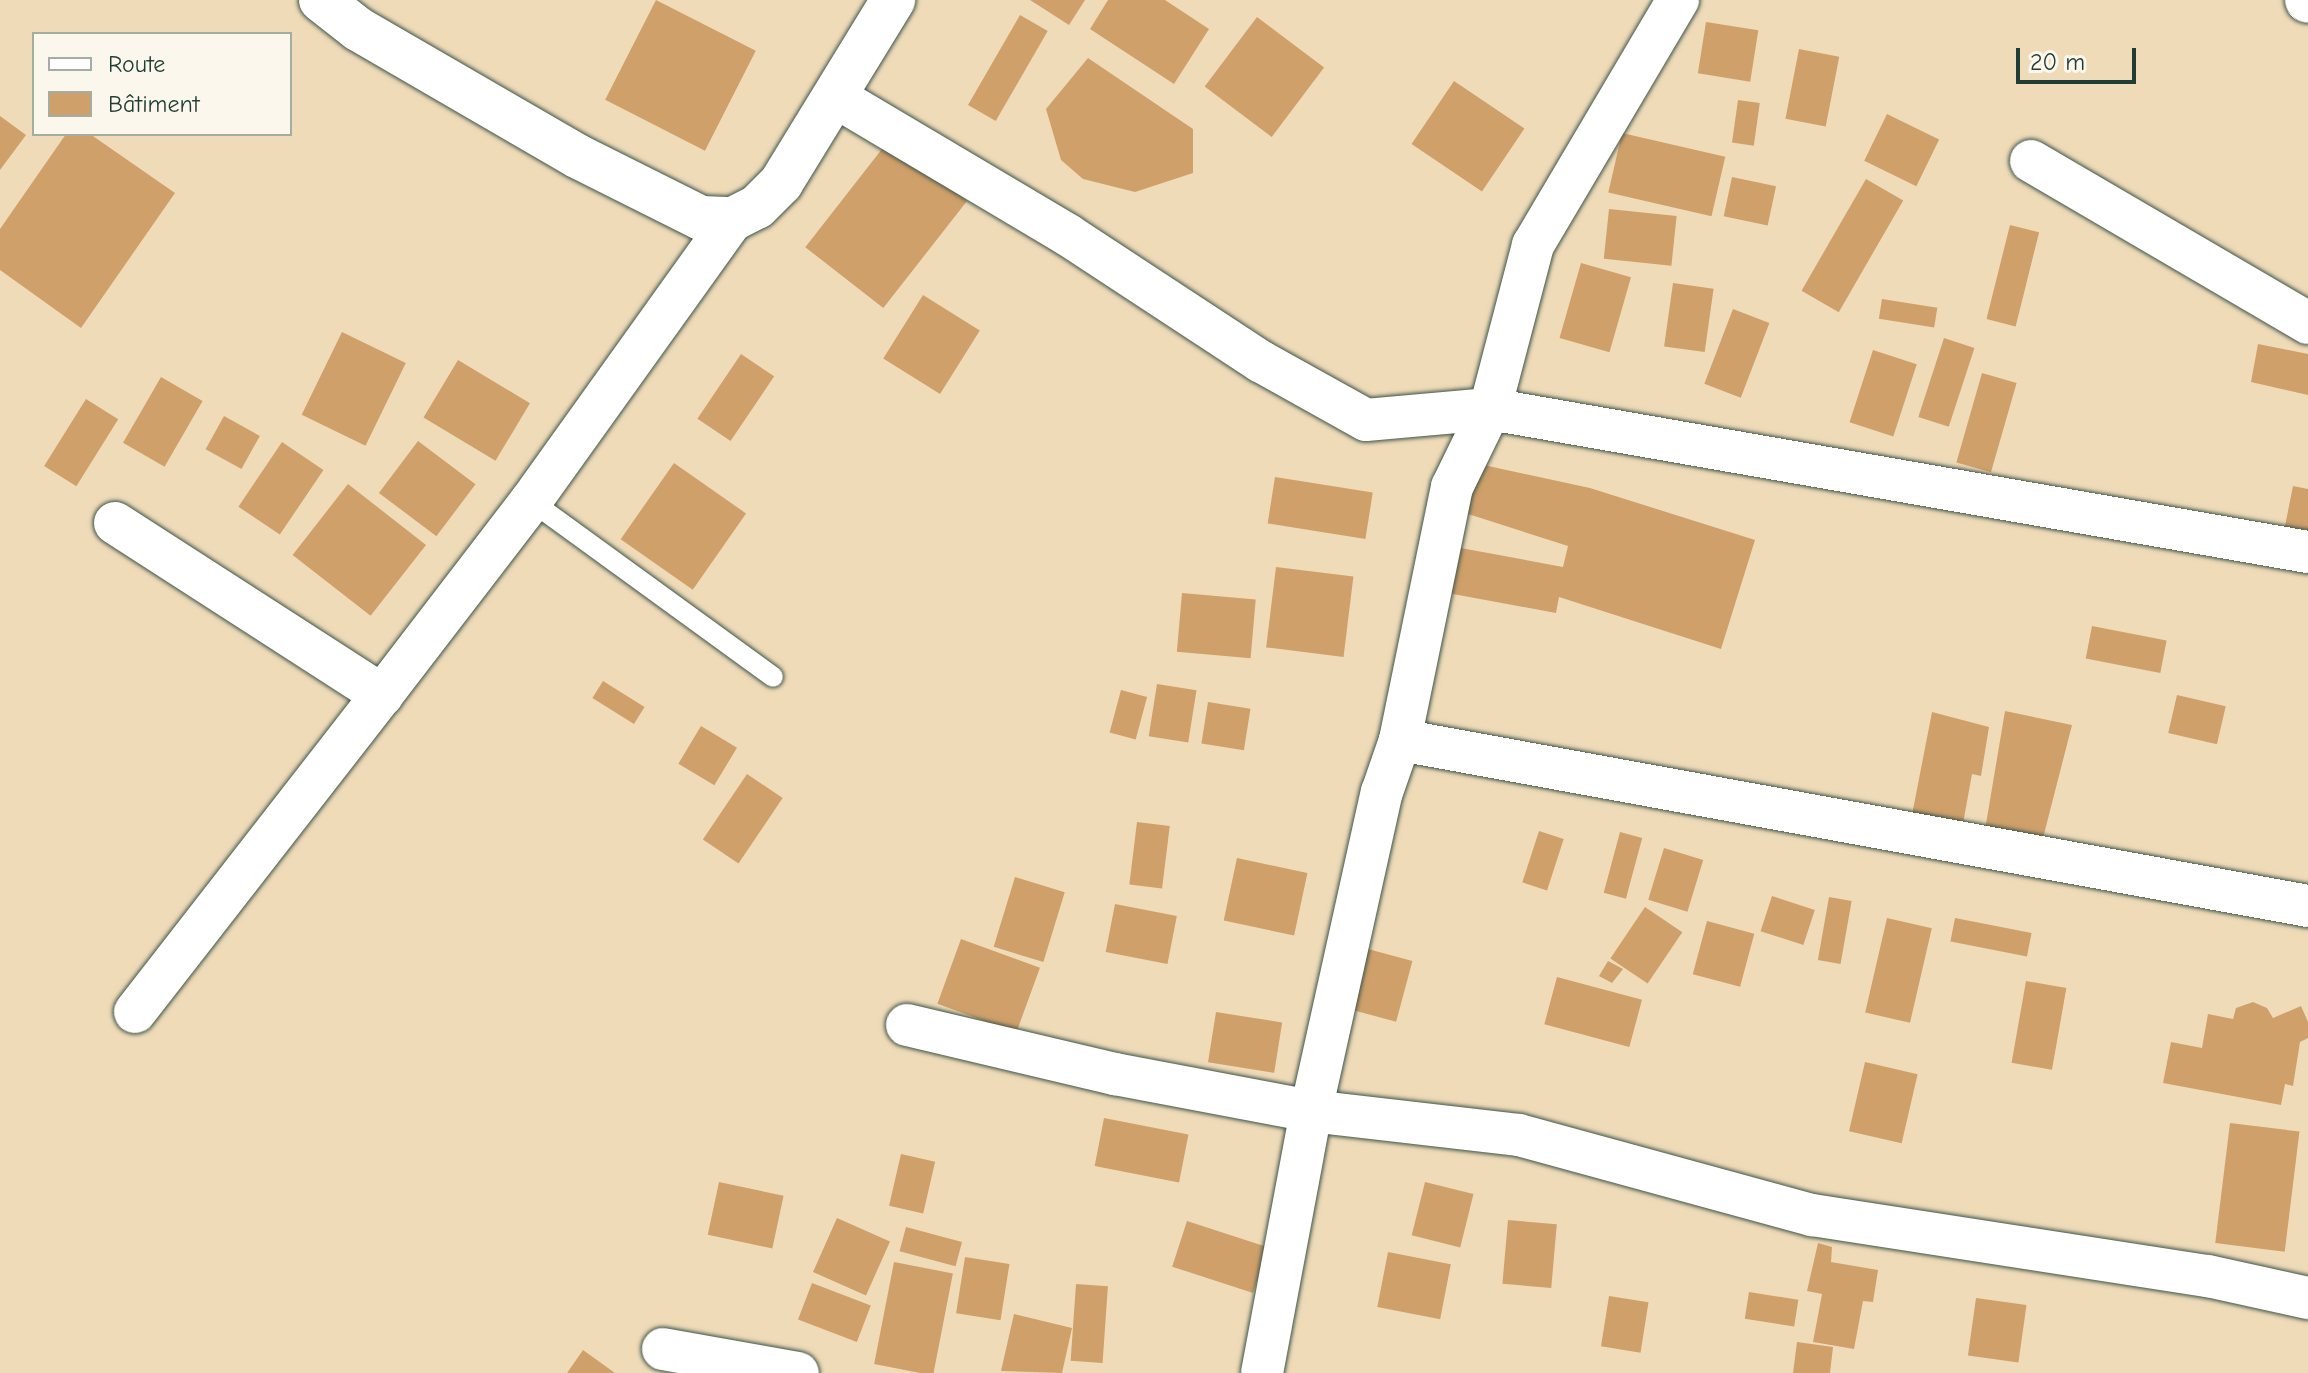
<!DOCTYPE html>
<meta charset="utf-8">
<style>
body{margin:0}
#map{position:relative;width:2308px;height:1373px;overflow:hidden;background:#f0dbb9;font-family:"Comic Neue",sans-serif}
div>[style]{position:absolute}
.building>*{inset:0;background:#d0a06b;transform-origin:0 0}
.roads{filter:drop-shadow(0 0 2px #3e5548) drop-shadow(0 0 2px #3e5548)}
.lane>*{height:20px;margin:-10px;padding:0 10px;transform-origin:10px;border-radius:10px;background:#fff}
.street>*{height:42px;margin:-21px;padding:0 21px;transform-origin:21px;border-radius:21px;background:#fff}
.secondary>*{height:44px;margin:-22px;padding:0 22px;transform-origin:22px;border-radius:22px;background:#fff}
span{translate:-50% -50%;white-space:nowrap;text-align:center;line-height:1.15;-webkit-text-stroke:8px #fbf7ec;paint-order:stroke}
.legend{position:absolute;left:32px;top:32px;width:260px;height:104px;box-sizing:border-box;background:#fbf7ec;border:2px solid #a3ada2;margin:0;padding:10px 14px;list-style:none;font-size:24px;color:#1f3d34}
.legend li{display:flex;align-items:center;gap:16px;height:40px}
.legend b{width:40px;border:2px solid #a3ada2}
.scale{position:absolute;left:2016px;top:48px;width:120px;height:36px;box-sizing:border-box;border:4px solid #1f3d34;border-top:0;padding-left:10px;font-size:24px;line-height:28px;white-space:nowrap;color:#1f3d34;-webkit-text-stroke:6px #fbf7ec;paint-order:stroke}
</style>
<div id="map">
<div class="building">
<i style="left:656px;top:0;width:112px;height:112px;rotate:27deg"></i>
<i style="clip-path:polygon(1030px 0,1085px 0,1069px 25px)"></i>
<i style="clip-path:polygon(1108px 0,1165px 0,1209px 29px,1174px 84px,1090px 29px)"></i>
<i style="left:1020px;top:15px;width:32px;height:104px;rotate:30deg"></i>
<i style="left:1257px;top:17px;width:84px;height:87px;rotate:37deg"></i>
<i style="left:1706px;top:22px;width:53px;height:52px;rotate:9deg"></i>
<i style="left:1799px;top:49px;width:41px;height:71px;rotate:11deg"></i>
<i style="clip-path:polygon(1088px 58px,1193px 129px,1193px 173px,1135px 192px,1083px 179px,1061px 160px,1046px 109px)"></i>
<i style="left:1454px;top:81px;width:85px;height:76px;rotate:34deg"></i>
<i style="left:1738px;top:100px;width:22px;height:43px;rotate:8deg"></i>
<i style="left:1887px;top:114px;width:58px;height:52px;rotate:26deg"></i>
<i style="clip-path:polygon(0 116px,26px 135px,0 170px)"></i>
<i style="left:1622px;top:133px;width:106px;height:61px;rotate:13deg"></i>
<i style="clip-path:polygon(66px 134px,90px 134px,175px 193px,81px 328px,0 270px,0 229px)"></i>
<i style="left:889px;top:140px;width:99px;height:136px;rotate:38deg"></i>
<i style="left:1732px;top:177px;width:45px;height:40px;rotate:12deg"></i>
<i style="left:1866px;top:179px;width:43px;height:129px;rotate:30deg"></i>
<i style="left:1609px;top:209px;width:68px;height:50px;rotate:6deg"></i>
<i style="left:2010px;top:225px;width:30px;height:97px;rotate:14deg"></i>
<i style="left:1581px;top:263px;width:52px;height:78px;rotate:16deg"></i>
<i style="left:1673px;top:283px;width:41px;height:64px;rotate:8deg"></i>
<i style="left:923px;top:295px;width:67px;height:75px;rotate:32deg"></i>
<i style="left:1882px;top:299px;width:56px;height:20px;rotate:9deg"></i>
<i style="left:1733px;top:309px;width:39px;height:80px;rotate:21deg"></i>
<i style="left:342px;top:332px;width:71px;height:92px;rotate:26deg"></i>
<i style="left:1944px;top:338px;width:32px;height:83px;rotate:18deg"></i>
<i style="clip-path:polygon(2258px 344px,2308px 354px,2308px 395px,2251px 382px)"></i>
<i style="left:1873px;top:350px;width:46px;height:76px;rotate:18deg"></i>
<i style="left:741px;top:354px;width:40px;height:78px;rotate:34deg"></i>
<i style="left:458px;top:360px;width:84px;height:67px;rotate:31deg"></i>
<i style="left:1982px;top:373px;width:36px;height:93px;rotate:16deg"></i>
<i style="left:161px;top:377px;width:48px;height:76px;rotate:30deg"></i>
<i style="left:86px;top:399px;width:38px;height:79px;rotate:32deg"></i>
<i style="left:224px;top:416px;width:41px;height:38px;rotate:29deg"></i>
<i style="left:418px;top:441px;width:72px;height:65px;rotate:37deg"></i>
<i style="left:282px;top:442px;width:50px;height:78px;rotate:34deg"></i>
<i style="left:674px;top:463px;width:88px;height:93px;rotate:35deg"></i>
<i style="clip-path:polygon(1479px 464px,1590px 488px,1755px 540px,1721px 649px,1559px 597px,1556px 613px,1442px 592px,1450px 546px,1563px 567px,1568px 546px,1465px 513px)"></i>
<i style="left:1275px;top:477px;width:99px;height:47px;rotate:9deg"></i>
<i style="left:348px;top:484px;width:99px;height:90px;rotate:38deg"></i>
<i style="clip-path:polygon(2293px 486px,2308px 489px,2308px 536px,2284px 531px)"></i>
<i style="left:1276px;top:567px;width:78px;height:81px;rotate:7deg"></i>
<i style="left:1182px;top:593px;width:74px;height:59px;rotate:5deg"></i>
<i style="left:2092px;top:626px;width:76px;height:33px;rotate:11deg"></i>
<i style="left:603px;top:681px;width:49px;height:20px;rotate:32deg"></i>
<i style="left:1157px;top:684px;width:40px;height:53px;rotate:9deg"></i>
<i style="left:1121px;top:690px;width:27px;height:44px;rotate:15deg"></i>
<i style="left:2177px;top:695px;width:50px;height:39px;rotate:13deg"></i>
<i style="left:1208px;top:702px;width:43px;height:42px;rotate:9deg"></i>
<i style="clip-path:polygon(2005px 711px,2072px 725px,2042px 842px,1985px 830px)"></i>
<i style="clip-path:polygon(1932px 712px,1989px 727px,1981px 776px,1972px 774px,1962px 829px,1911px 820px)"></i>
<i style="left:701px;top:726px;width:42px;height:44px;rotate:31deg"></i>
<i style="left:747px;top:774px;width:43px;height:79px;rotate:34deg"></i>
<i style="left:1137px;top:822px;width:33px;height:63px;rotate:7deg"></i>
<i style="left:1539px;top:831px;width:26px;height:54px;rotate:18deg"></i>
<i style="left:1620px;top:832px;width:23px;height:63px;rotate:15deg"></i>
<i style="left:1664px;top:848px;width:41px;height:54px;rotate:17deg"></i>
<i style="left:1237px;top:858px;width:72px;height:64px;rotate:12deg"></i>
<i style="left:1015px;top:877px;width:52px;height:73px;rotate:17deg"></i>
<i style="left:1772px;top:896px;width:45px;height:37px;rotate:18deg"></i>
<i style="left:1829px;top:897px;width:23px;height:64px;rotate:10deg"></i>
<i style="left:1115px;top:904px;width:63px;height:49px;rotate:11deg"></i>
<i style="left:1645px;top:907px;width:45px;height:62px;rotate:34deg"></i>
<i style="left:1887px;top:918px;width:46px;height:97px;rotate:13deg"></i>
<i style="left:1955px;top:918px;width:78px;height:24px;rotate:11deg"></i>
<i style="left:1707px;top:921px;width:49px;height:55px;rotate:15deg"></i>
<i style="left:961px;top:939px;width:84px;height:69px;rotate:20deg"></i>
<i style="left:1368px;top:949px;width:46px;height:63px;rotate:15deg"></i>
<i style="clip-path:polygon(1608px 961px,1623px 969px,1612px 983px,1599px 976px)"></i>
<i style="left:1557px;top:977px;width:88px;height:49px;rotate:15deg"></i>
<i style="left:2026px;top:981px;width:41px;height:83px;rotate:10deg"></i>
<i style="clip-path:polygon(2253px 1002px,2267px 1008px,2273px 1018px,2301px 1006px,2308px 1022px,2308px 1038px,2300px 1042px,2293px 1086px,2285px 1084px,2281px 1105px,2163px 1083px,2171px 1042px,2202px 1048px,2208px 1014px,2233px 1019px,2236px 1008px)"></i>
<i style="left:1216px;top:1012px;width:67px;height:51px;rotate:9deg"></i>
<i style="left:1865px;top:1062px;width:54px;height:71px;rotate:13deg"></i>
<i style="left:1104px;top:1118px;width:86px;height:49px;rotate:11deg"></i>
<i style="left:2230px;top:1123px;width:70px;height:121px;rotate:7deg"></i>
<i style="left:901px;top:1154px;width:35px;height:53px;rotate:13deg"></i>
<i style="left:719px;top:1182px;width:66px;height:54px;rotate:12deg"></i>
<i style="left:1425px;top:1182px;width:50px;height:55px;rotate:14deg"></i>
<i style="left:837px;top:1218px;width:58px;height:59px;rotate:24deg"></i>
<i style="left:1508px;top:1220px;width:49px;height:64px;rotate:5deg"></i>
<i style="left:1187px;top:1221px;width:85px;height:48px;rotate:18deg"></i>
<i style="left:906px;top:1227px;width:58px;height:25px;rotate:15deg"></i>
<i style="clip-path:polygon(1818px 1243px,1832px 1247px,1831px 1262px,1878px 1270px,1873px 1302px,1863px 1301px,1854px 1349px,1813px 1342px,1822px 1294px,1807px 1291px)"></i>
<i style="left:1388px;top:1252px;width:64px;height:56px;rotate:11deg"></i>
<i style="left:965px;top:1257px;width:45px;height:57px;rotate:9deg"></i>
<i style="left:894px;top:1262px;width:60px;height:104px;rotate:11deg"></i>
<i style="left:812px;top:1283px;width:63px;height:39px;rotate:21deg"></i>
<i style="left:1076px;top:1284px;width:32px;height:77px;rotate:4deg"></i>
<i style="left:1749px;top:1292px;width:50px;height:27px;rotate:9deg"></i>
<i style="left:1609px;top:1296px;width:40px;height:51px;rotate:9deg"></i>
<i style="left:1976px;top:1298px;width:51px;height:58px;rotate:8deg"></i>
<i style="clip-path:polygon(1014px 1314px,1072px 1328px,1062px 1373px,1001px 1371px)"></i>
<i style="clip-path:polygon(1797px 1342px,1833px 1347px,1830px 1373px,1793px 1373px)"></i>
<i style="clip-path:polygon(583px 1350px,615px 1373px,567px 1373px)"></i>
</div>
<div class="roads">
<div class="lane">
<i style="left:531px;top:501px;width:299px;rotate:36deg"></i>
</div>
<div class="street">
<i style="left:834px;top:96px;width:272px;rotate:30.7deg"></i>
<i style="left:1068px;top:235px;width:230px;rotate:33.3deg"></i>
<i style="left:1260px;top:361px;width:121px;rotate:29.1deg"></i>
<i style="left:1366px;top:420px;width:124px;rotate:-5.1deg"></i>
<i style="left:1490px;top:409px;width:830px;rotate:9.92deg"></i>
<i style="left:2031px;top:161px;width:321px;rotate:30.3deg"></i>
<i style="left:115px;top:523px;width:318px;rotate:32.8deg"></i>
<i style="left:382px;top:695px;width:245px;rotate:-52.5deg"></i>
<i style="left:531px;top:501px;width:347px;rotate:-54.4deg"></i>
<i style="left:1400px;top:740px;width:923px;rotate:10.36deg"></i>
<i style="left:135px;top:1012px;width:402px;rotate:-52.1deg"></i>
<i style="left:907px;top:1025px;width:214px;rotate:13.3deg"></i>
<i style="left:1115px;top:1074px;width:199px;rotate:10.7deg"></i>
<i style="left:1311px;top:1111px;width:209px;rotate:6.6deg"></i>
<i style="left:1519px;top:1135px;width:304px;rotate:15.3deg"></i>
<i style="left:1812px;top:1215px;width:401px;rotate:8.8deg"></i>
<i style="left:2208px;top:1276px;width:102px;rotate:12.4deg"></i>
<i style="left:663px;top:1349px;width:137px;rotate:10.1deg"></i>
<i style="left:1262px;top:1373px;width:267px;rotate:-79.4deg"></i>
<i style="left:1311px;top:1111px;width:327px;rotate:-77.5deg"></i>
<i style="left:1382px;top:792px;width:55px;rotate:-70.9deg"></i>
<i style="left:1400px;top:740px;width:258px;rotate:-78.4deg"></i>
<i style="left:1452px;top:487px;width:87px;rotate:-64deg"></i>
<i style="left:1490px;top:409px;width:170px;rotate:-75.3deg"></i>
<i style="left:1533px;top:245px;width:285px;rotate:-59.4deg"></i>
</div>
<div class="secondary">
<i style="left:321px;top:0;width:47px;rotate:38.1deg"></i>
<i style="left:358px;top:29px;width:253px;rotate:30.1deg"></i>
<i style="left:577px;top:156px;width:139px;rotate:26.6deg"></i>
<i style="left:701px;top:218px;width:32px;rotate:2deg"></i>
<i style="left:733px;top:219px;width:27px;rotate:-27deg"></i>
<i style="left:757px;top:207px;width:34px;rotate:-45deg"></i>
<i style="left:781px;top:183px;width:215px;rotate:-58.5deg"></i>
<i style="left:2307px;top:0;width:1px;rotate:45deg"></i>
</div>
</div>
<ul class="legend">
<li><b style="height:10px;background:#fff"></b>Route</li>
<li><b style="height:22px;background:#d0a06b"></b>Bâtiment</li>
</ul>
<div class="scale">20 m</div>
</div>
